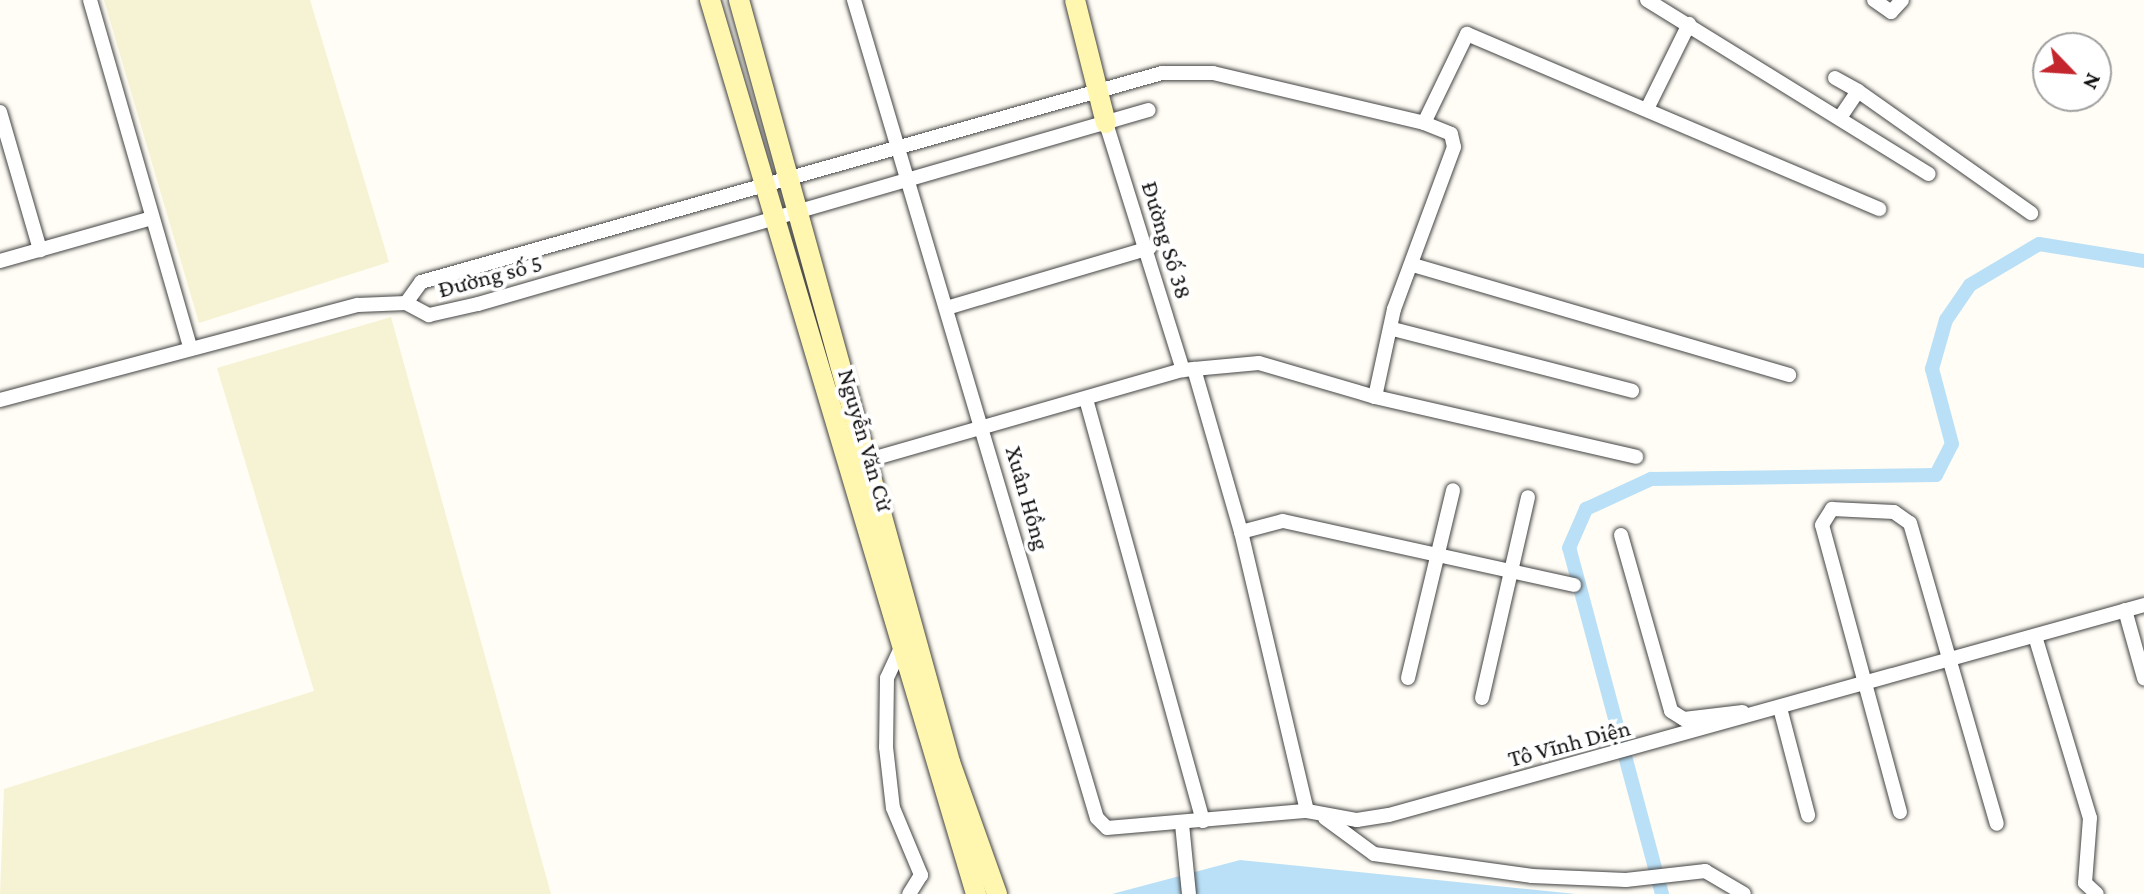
<!DOCTYPE html>
<meta charset="utf-8">
<style>
body{margin:0}
#map{position:relative;width:2144px;height:894px;overflow:hidden;background:#fffdf5;font-family:"Crimson Pro",serif}
div>[style]{position:absolute}
.farmland>*{inset:0;background:#f6f3d4}
.water>*{inset:0;background:#b9e0f7}
.canal>*{height:14px;margin:-7px;padding:0 7px;transform-origin:7px;border-radius:7px;background:#b9e0f7}
.roads{filter:drop-shadow(0 0 2px #444) drop-shadow(0 0 2px #444)}
.street>*{height:14px;margin:-7px;padding:0 7px;transform-origin:7px;border-radius:7px;background:#fff}
.secondary>*{height:20px;margin:-10px;padding:0 10px;transform-origin:10px;border-radius:10px;background:#fff6b0}
span{translate:-50% -50%;white-space:nowrap;text-align:center;line-height:1.15;-webkit-text-stroke:8px #fff;paint-order:stroke}
.street-label{font-size:24px;color:#111}
.north{position:absolute;left:2032px;top:32px;width:80px;height:80px;box-sizing:border-box;background:#fff;border:2px solid #a0a0a0;border-radius:50%;rotate:115deg;font-size:22px;font-weight:700;line-height:32px;text-align:center;color:#111}
.north::after{content:'';display:block;margin:auto;width:28px;height:36px;background:#c4262e;clip-path:polygon(50% 0,100% 100%,50% 72%,0 100%)}
</style>
<div id="map">
<div class="farmland">
<i style="clip-path:polygon(104px 0,310px 0,389px 262px,199px 323px)"></i>
<i style="clip-path:polygon(391px 317px,551px 894px,0 894px,4px 789px,314px 691px,217px 368px)"></i>
</div>
<div class="water">
<i style="clip-path:polygon(1240px 860px,1576px 894px,1112px 894px)"></i>
</div>
<div class="canal">
<i style="left:1662px;top:894px;width:358px;rotate:-105deg"></i>
<i style="left:1569px;top:548px;width:43px;rotate:-66.4deg"></i>
<i style="left:1586px;top:509px;width:72px;rotate:-24.8deg"></i>
<i style="left:1651px;top:479px;width:285px;rotate:-0.8deg"></i>
<i style="left:1936px;top:475px;width:35px;rotate:-63deg"></i>
<i style="left:1952px;top:444px;width:78px;rotate:-104.9deg"></i>
<i style="left:1932px;top:369px;width:51px;rotate:-74.1deg"></i>
<i style="left:1946px;top:320px;width:42px;rotate:-55.6deg"></i>
<i style="left:1970px;top:285px;width:80px;rotate:-30.7deg"></i>
<i style="left:2039px;top:244px;width:106px;rotate:9.2deg"></i>
</div>
<div class="roads">
<div class="street">
<i style="left:90px;top:0;width:361px;rotate:73.9deg"></i>
<i style="left:854px;top:0;width:853px;rotate:73.46deg"></i>
<i style="left:1097px;top:818px;width:14px;rotate:45deg"></i>
<i style="left:1107px;top:828px;width:201px;rotate:-4.9deg"></i>
<i style="left:1307px;top:811px;width:51px;rotate:10.2deg"></i>
<i style="left:1357px;top:820px;width:32px;rotate:-9deg"></i>
<i style="left:1389px;top:815px;width:784px;rotate:-15.54deg"></i>
<i style="left:1647px;top:0;width:331px;rotate:31.7deg"></i>
<i style="left:1874px;top:0;width:21px;rotate:35deg"></i>
<i style="left:1891px;top:12px;width:16px;rotate:-47deg"></i>
<i style="left:1835px;top:78px;width:26px;rotate:29deg"></i>
<i style="left:1858px;top:91px;width:32px;rotate:124deg"></i>
<i style="left:1858px;top:91px;width:212px;rotate:35.2deg"></i>
<i style="left:1647px;top:109px;width:95px;rotate:-63.7deg"></i>
<i style="left:0;top:112px;width:144px;rotate:73.8deg"></i>
<i style="left:1106px;top:123px;width:259px;rotate:72.7deg"></i>
<i style="left:1424px;top:123px;width:29px;rotate:22deg"></i>
<i style="left:1451px;top:134px;width:13px;rotate:77deg"></i>
<i style="left:1454px;top:147px;width:173px;rotate:110.3deg"></i>
<i style="left:1394px;top:309px;width:90px;rotate:102.2deg"></i>
<i style="left:1375px;top:397px;width:268px;rotate:12.9deg"></i>
<i style="left:0;top:261px;width:158px;rotate:-15.8deg"></i>
<i style="left:1413px;top:265px;width:392px;rotate:16.3deg"></i>
<i style="left:406px;top:303px;width:26px;rotate:-54deg"></i>
<i style="left:421px;top:282px;width:770px;rotate:-15.75deg"></i>
<i style="left:1162px;top:73px;width:51px"></i>
<i style="left:1213px;top:73px;width:217px;rotate:13.3deg"></i>
<i style="left:1424px;top:123px;width:99px;rotate:-64.2deg"></i>
<i style="left:1467px;top:34px;width:448px;rotate:23deg"></i>
<i style="left:406px;top:303px;width:26px;rotate:28deg"></i>
<i style="left:429px;top:315px;width:50px;rotate:-12.7deg"></i>
<i style="left:478px;top:304px;width:698px;rotate:-16.13deg"></i>
<i style="left:950px;top:307px;width:208px;rotate:-16.5deg"></i>
<i style="left:1393px;top:329px;width:247px;rotate:14.5deg"></i>
<i style="left:1194px;top:369px;width:170px;rotate:73.9deg"></i>
<i style="left:1086px;top:399px;width:438px;rotate:74.5deg"></i>
<i style="left:0;top:400px;width:370px;rotate:-14.9deg"></i>
<i style="left:358px;top:305px;width:48px;rotate:-2.4deg"></i>
<i style="left:858px;top:463px;width:338px;rotate:-16deg"></i>
<i style="left:1183px;top:370px;width:76px;rotate:-5.3deg"></i>
<i style="left:1259px;top:363px;width:121px;rotate:16.3deg"></i>
<i style="left:1621px;top:535px;width:183px;rotate:74.1deg"></i>
<i style="left:1671px;top:711px;width:15px;rotate:32deg"></i>
<i style="left:1684px;top:719px;width:59px;rotate:-6.8deg"></i>
<i style="left:2125px;top:610px;width:71px;rotate:74.4deg"></i>
<i style="left:2035px;top:636px;width:190px;rotate:73.2deg"></i>
<i style="left:2090px;top:818px;width:65px;rotate:94.4deg"></i>
<i style="left:2085px;top:883px;width:16px;rotate:43deg"></i>
<i style="left:900px;top:650px;width:31px;rotate:115deg"></i>
<i style="left:887px;top:678px;width:69px;rotate:90.8deg"></i>
<i style="left:886px;top:747px;width:61px;rotate:83.5deg"></i>
<i style="left:893px;top:808px;width:73px;rotate:67.3deg"></i>
<i style="left:921px;top:875px;width:22px;rotate:122deg"></i>
<i style="left:1408px;top:678px;width:193px;rotate:-76.5deg"></i>
<i style="left:1482px;top:698px;width:206px;rotate:-77.1deg"></i>
<i style="left:1780px;top:708px;width:111px;rotate:75.3deg"></i>
<i style="left:1307px;top:811px;width:287px;rotate:-103.3deg"></i>
<i style="left:1241px;top:532px;width:43px;rotate:-14.7deg"></i>
<i style="left:1283px;top:521px;width:298px;rotate:12.4deg"></i>
<i style="left:1900px;top:812px;width:297px;rotate:-105.2deg"></i>
<i style="left:1822px;top:525px;width:19px;rotate:-58deg"></i>
<i style="left:1832px;top:509px;width:62px;rotate:2.8deg"></i>
<i style="left:1894px;top:512px;width:19px;rotate:35deg"></i>
<i style="left:1910px;top:523px;width:313px;rotate:73.9deg"></i>
<i style="left:1325px;top:818px;width:61px;rotate:36.3deg"></i>
<i style="left:1374px;top:854px;width:160px;rotate:7.9deg"></i>
<i style="left:1532px;top:876px;width:94px;rotate:2.4deg"></i>
<i style="left:1626px;top:880px;width:80px;rotate:-6.5deg"></i>
<i style="left:1705px;top:871px;width:45px;rotate:30.5deg"></i>
<i style="left:1182px;top:824px;width:70px;rotate:84.3deg"></i>
</div>
<div class="secondary">
<i style="left:710px;top:0;width:933px;rotate:73.43deg"></i>
<i style="left:739px;top:0;width:791px;rotate:74.52deg"></i>
<i style="left:950px;top:762px;width:140px;rotate:70.4deg"></i>
<i style="left:1075px;top:0;width:127px;rotate:75.9deg"></i>
</div>
</div>
<div class="street-label">
<span style="left:1167px;top:240px;rotate:73deg">Đường Số 38</span>
<span style="left:490px;top:276px;rotate:-15deg">Đường số 5</span>
<span style="left:866px;top:440px;rotate:74deg">Nguyễn Văn Cừ</span>
<span style="left:1028px;top:498px;rotate:74deg">Xuân Hồng</span>
<span style="left:1569px;top:743px;rotate:-15deg">Tô Vĩnh Diện</span>
</div>
<div class="north">N</div>
</div>
